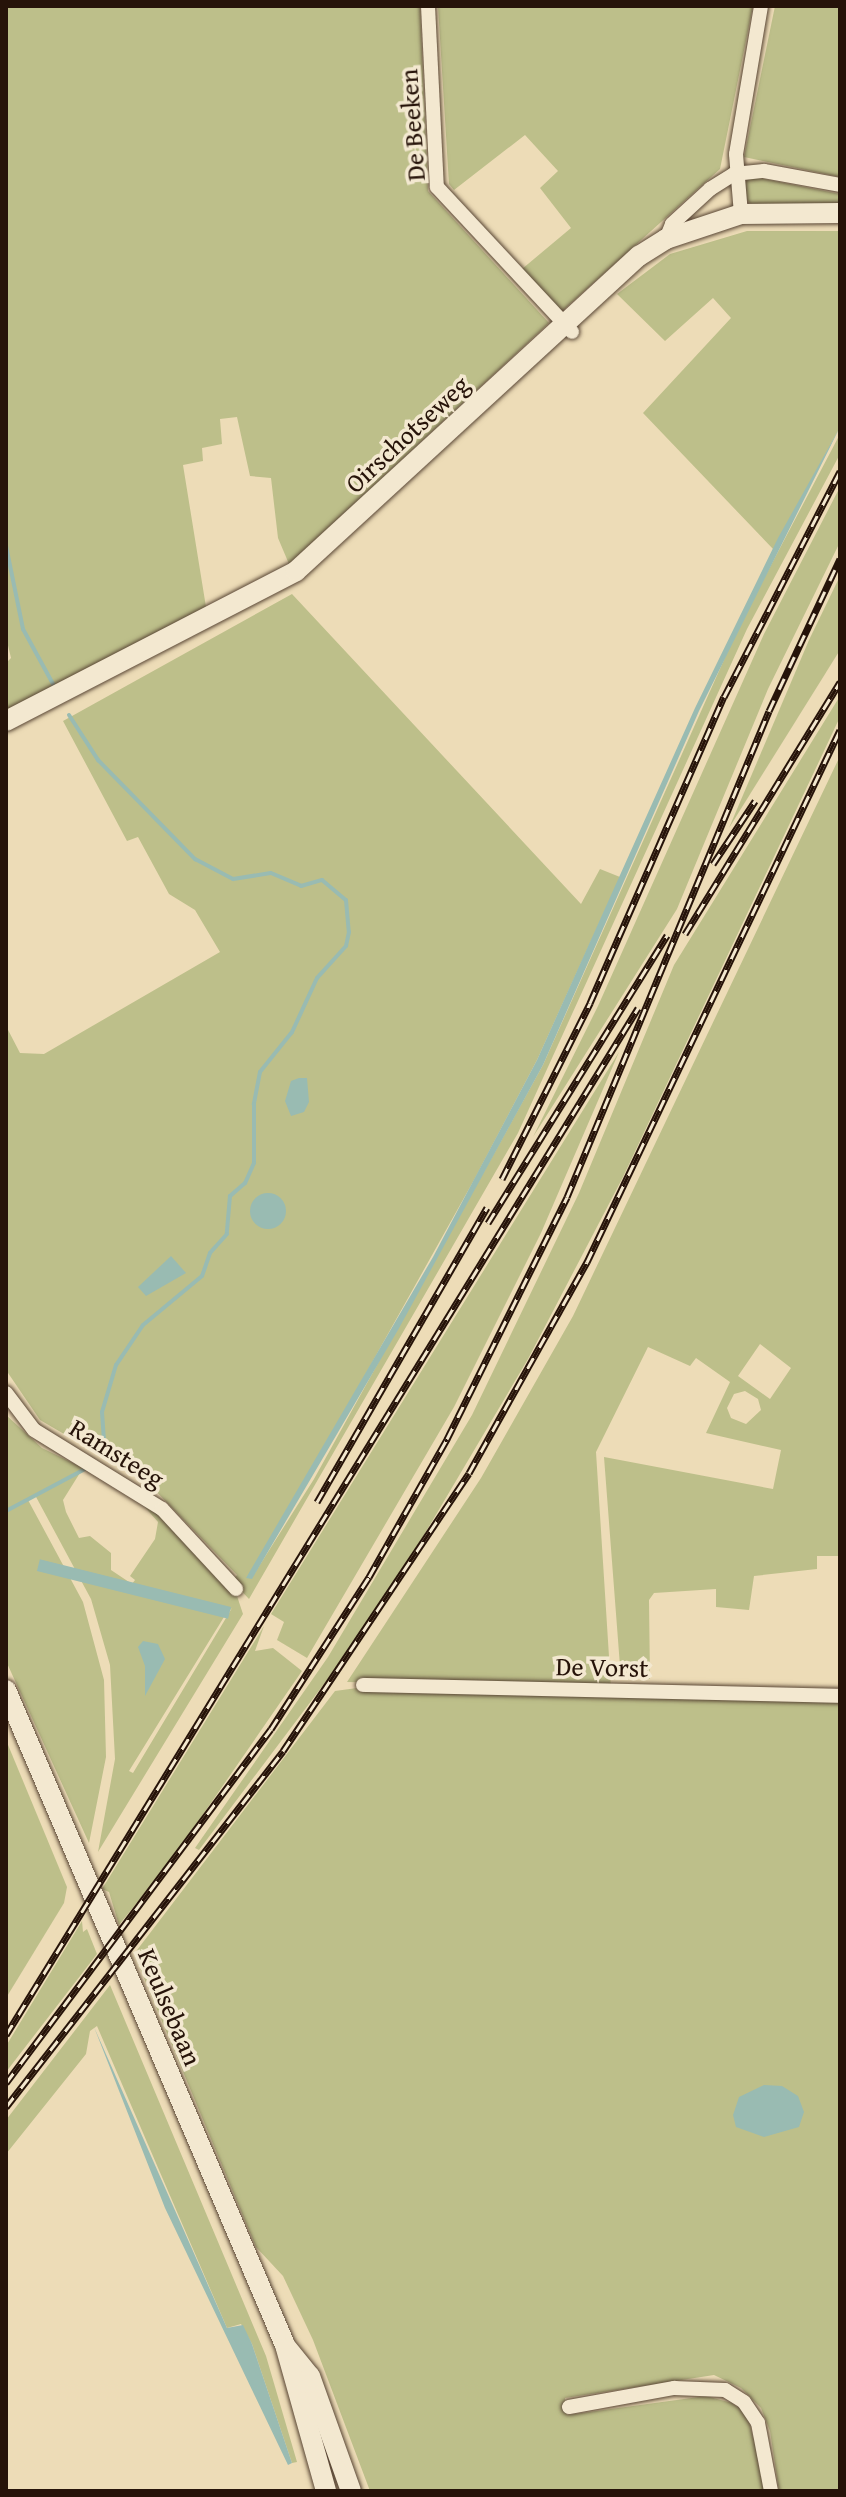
<!DOCTYPE html>
<style>
body{margin:0}
#map{position:relative;width:846px;height:2497px;overflow:hidden;background:#eddcb7;font-family:"Gentium Book Plus",serif}
div>[style]{position:absolute}
.green>*{inset:0;background:#bdbf8a}
.water>*{inset:0;background:#99bbb2;transform-origin:0 0}
.round{border-radius:50%}
.stream>*{height:4px;margin:-2px;padding:0 2px;transform-origin:2px;border-radius:2px;background:#99bbb2}
.roads{filter:drop-shadow(0 0 2px #584534) drop-shadow(0 0 2px #584534)}
.street>*{height:14px;margin:-7px;padding:0 7px;transform-origin:7px;border-radius:7px;background:#f3e8d0}
.secondary>*{height:20px;margin:-10px;padding:0 10px;transform-origin:10px;border-radius:10px;background:#f3e8d0}
.rail>*{height:7px;margin-top:-3.5px;transform-origin:0;background:repeating-linear-gradient(90deg,#f3e8d0 0 12px,#261309 0 24px);box-sizing:border-box;border-block:2px solid #261309}
span{translate:-50% -50%;white-space:nowrap;text-align:center;line-height:1.15;-webkit-text-stroke:7px #f3e8d0;paint-order:stroke}
.street-label{font-size:26px;color:#261309}
.frame{position:absolute;inset:0;border:8px solid #261309;pointer-events:none}
</style>
<div id="map">
<div class="green">
<i style="clip-path:polygon(6px 6px,420px 6px,428px 191px,549px 323px,289px 564px,278px 538px,271px 478px,250px 476px,237px 417px,220px 419px,222px 444px,202px 448px,203px 461px,183px 465px,206px 607px,6px 711px,6px 663px,11px 658px,6px 637px)"></i>
<i style="clip-path:polygon(438px 6px,753px 6px,720px 169px,561px 312px,522px 269px,571px 228px,540px 188px,558px 171px,525px 135px,454px 190px,449px 184px)"></i>
<i style="clip-path:polygon(775px 6px,840px 6px,840px 177px,744px 157px)"></i>
<i style="clip-path:polygon(750px 176px,840px 194px,840px 204px,753px 206px,746px 199px,743px 185px)"></i>
<i style="clip-path:polygon(747px 231px,840px 231px,840px 427px,774px 550px,643px 413px,731px 318px,713px 298px,665px 341px,617px 294px,670px 254px)"></i>
<i style="clip-path:polygon(840px 434px,840px 454px,747px 629px,518px 1133px,249px 1599px,232px 1581px,237px 1575px,148px 1483px,40px 1420px,6px 1370px,6px 1026px,20px 1053px,44px 1054px,220px 952px,195px 910px,169px 894px,138px 837px,127px 841px,63px 721px,292px 594px,581px 904px,600px 869px,620px 877px,537px 1060px,474px 1180px,251px 1579px,314px 1479px,543px 1065px,740px 624px)"></i>
<i style="clip-path:polygon(840px 487px,840px 542px,768px 689px,677px 909px,533px 1137px,598px 1006px,764px 634px)"></i>
<i style="clip-path:polygon(840px 576px,840px 650px,729px 828px,809px 640px)"></i>
<i style="clip-path:polygon(840px 696px,840px 717px,623px 1177px,528px 1359px,421px 1540px,339px 1664px,199px 1850px,195px 1848px,328px 1657px,472px 1415px,579px 1193px,674px 965px)"></i>
<i style="clip-path:polygon(evenodd,840px 756px,840px 1556px,817px 1556px,817px 1569px,754px 1576px,749px 1610px,716px 1607px,716px 1589px,654px 1593px,649px 1600px,650px 1679px,621px 1679px,604px 1457px,773px 1489px,781px 1450px,706px 1433px,730px 1382px,696px 1358px,690px 1366px,648px 1347px,596px 1452px,611px 1688px,347px 1682px,481px 1478px,573px 1316px,840px 756px,760px 1344px,791px 1368px,770px 1399px,738px 1376px,760px 1344px,840px 756px,745px 1391px,758px 1399px,761px 1410px,746px 1424px,731px 1418px,727px 1408px,734px 1394px,745px 1391px)"></i>
<i style="clip-path:polygon(619px 1052px,541px 1233px,454px 1407px,307px 1658px,277px 1640px,284px 1622px,271px 1614px)"></i>
<i style="clip-path:polygon(evenodd,6px 1415px,42px 1448px,83px 1468px,63px 1500px,66px 1512px,79px 1538px,90px 1536px,111px 1553px,111px 1570px,132px 1584px,135px 1580px,130px 1576px,155px 1539px,158px 1522px,143px 1505px,160px 1511px,237px 1596px,243px 1614px,98px 1852px,115px 1759px,110px 1665px,91px 1599px,35px 1495px,28px 1500px,83px 1602px,104px 1680px,106px 1757px,89px 1843px,6px 1661px,6px 1415px,232px 1608px,133px 1773px,129px 1771px,224px 1617px,232px 1608px)"></i>
<i style="clip-path:polygon(264px 1626px,255px 1651px,273px 1648px,302px 1671px,175px 1855px,119px 1925px,109px 1892px,102px 1889px)"></i>
<i style="clip-path:polygon(357px 1688px,840px 1703px,840px 2491px,779px 2491px,770px 2431px,761px 2408px,741px 2388px,714px 2375px,565px 2398px,567px 2415px,706px 2396px,732px 2403px,747px 2414px,767px 2491px,370px 2491px,313px 2340px,283px 2276px,256px 2247px,134px 1954px,335px 1691px)"></i>
<i style="clip-path:polygon(6px 1740px,67px 1887px,64px 1903px,6px 1998px)"></i>
<i style="clip-path:polygon(82px 1921px,83px 1932px,87px 1929px,97px 1954px,6px 2072px,6px 2046px)"></i>
<i style="clip-path:polygon(110px 1985px,266px 2356px,297px 2462px,292px 2463px,252px 2344px,241px 2324px,227px 2328px,97px 2026px,90px 2031px,86px 2054px,6px 2154px,6px 2120px)"></i>
</div>
<div class="water">
<i style="clip-path:polygon(840px 427px,699px 711px,543px 1065px,398px 1330px,252px 1579px,246px 1578px,433px 1257px,537px 1060px,695px 708px,778px 538px)"></i>
<i style="clip-path:polygon(299px 1078px,307px 1078px,309px 1102px,304px 1112px,291px 1116px,285px 1101px,291px 1081px)"></i>
<i class="round" style="left:250px;top:1193px;width:36px;height:36px"></i>
<i style="clip-path:polygon(171px 1256px,186px 1273px,146px 1296px,138px 1287px)"></i>
<i style="left:231px;top:1607px;width:12px;height:197px;rotate:104deg"></i>
<i style="clip-path:polygon(143px 1641px,158px 1644px,165px 1659px,145px 1696px,145px 1666px,138px 1647px)"></i>
<i style="clip-path:polygon(94px 2027px,227px 2328px,243px 2325px,252px 2344px,292px 2463px,288px 2465px,165px 2208px)"></i>
<i style="clip-path:polygon(764px 2085px,782px 2086px,798px 2096px,804px 2112px,799px 2127px,764px 2137px,736px 2127px,733px 2115px,739px 2097px)"></i>
</div>
<div class="stream">
<i style="left:6px;top:546px;width:85px;rotate:78.4deg"></i>
<i style="left:23px;top:629px;width:63px;rotate:61.4deg"></i>
<i style="left:69px;top:715px;width:54px;rotate:57.2deg"></i>
<i style="left:98px;top:760px;width:139px;rotate:45.6deg"></i>
<i style="left:195px;top:859px;width:43px;rotate:27.8deg"></i>
<i style="left:233px;top:879px;width:38px;rotate:-9deg"></i>
<i style="left:271px;top:873px;width:33px;rotate:23deg"></i>
<i style="left:301px;top:886px;width:22px;rotate:-16deg"></i>
<i style="left:322px;top:880px;width:31px;rotate:40deg"></i>
<i style="left:346px;top:900px;width:32px;rotate:85deg"></i>
<i style="left:349px;top:932px;width:14px;rotate:102deg"></i>
<i style="left:346px;top:946px;width:43px;rotate:132.2deg"></i>
<i style="left:317px;top:978px;width:60px;rotate:114.8deg"></i>
<i style="left:292px;top:1032px;width:51px;rotate:128.7deg"></i>
<i style="left:260px;top:1072px;width:33px;rotate:101deg"></i>
<i style="left:254px;top:1104px;width:59px;rotate:90deg"></i>
<i style="left:254px;top:1163px;width:22px;rotate:114deg"></i>
<i style="left:245px;top:1183px;width:20px;rotate:139deg"></i>
<i style="left:230px;top:1196px;width:38px;rotate:95deg"></i>
<i style="left:227px;top:1234px;width:25px;rotate:132deg"></i>
<i style="left:210px;top:1253px;width:24px;rotate:109deg"></i>
<i style="left:202px;top:1276px;width:77px;rotate:140.3deg"></i>
<i style="left:143px;top:1325px;width:48px;rotate:124deg"></i>
<i style="left:116px;top:1365px;width:49px;rotate:106.6deg"></i>
<i style="left:102px;top:1412px;width:26px;rotate:86deg"></i>
<i style="left:104px;top:1438px;width:14px;rotate:111deg"></i>
<i style="left:6px;top:1511px;width:89px;rotate:-28deg"></i>
</div>
<div class="roads">
<div class="street">
<i style="left:428px;top:6px;width:181px;rotate:87.2deg"></i>
<i style="left:437px;top:187px;width:198px;rotate:47deg"></i>
<i style="left:741px;top:214px;width:60px;rotate:-94.8deg"></i>
<i style="left:736px;top:154px;width:150px;rotate:-80.4deg"></i>
<i style="left:666px;top:239px;width:16px;rotate:-68deg"></i>
<i style="left:672px;top:224px;width:52px;rotate:-42.6deg"></i>
<i style="left:710px;top:189px;width:28px;rotate:-32deg"></i>
<i style="left:734px;top:174px;width:30px;rotate:-6deg"></i>
<i style="left:764px;top:171px;width:77px;rotate:10.4deg"></i>
<i style="left:6px;top:1393px;width:46px;rotate:52.9deg"></i>
<i style="left:34px;top:1430px;width:150px;rotate:31.7deg"></i>
<i style="left:162px;top:1509px;width:109px;rotate:47.2deg"></i>
<i style="left:363px;top:1685px;width:477px;rotate:1.3deg"></i>
<i style="left:569px;top:2407px;width:107px;rotate:-10.3deg"></i>
<i style="left:674px;top:2388px;width:51px;rotate:2.2deg"></i>
<i style="left:725px;top:2390px;width:22px;rotate:32deg"></i>
<i style="left:744px;top:2402px;width:25px;rotate:56deg"></i>
<i style="left:758px;top:2423px;width:69px;rotate:79.2deg"></i>
</div>
<div class="secondary">
<i style="left:6px;top:721px;width:326px;rotate:-27.3deg"></i>
<i style="left:296px;top:571px;width:466px;rotate:-42.6deg"></i>
<i style="left:639px;top:256px;width:32px;rotate:-32deg"></i>
<i style="left:666px;top:239px;width:79px;rotate:-18.4deg"></i>
<i style="left:741px;top:214px;width:99px;rotate:-0.6deg"></i>
<i style="left:6px;top:1690px;width:712px;rotate:66.93deg"></i>
<i style="left:285px;top:2345px;width:152px;rotate:74.3deg"></i>
<i style="left:287px;top:2348px;width:36px;rotate:51deg"></i>
<i style="left:310px;top:2376px;width:122px;rotate:70.4deg"></i>
</div>
</div>
<div class="rail">
<i style="left:713px;top:864px;width:76px;rotate:-56.3deg"></i>
<i style="left:685px;top:934px;width:296px;rotate:-58.4deg"></i>
<i style="left:502px;top:1179px;width:197px;rotate:-63.4deg"></i>
<i style="left:590px;top:1003px;width:334px;rotate:-66.4deg"></i>
<i style="left:724px;top:697px;width:254px;rotate:-62.8deg"></i>
<i style="left:488px;top:1223px;width:339px;rotate:-58.1deg"></i>
<i style="left:317px;top:1502px;width:340px;rotate:-60deg"></i>
<i style="left:6px;top:2035px;width:1206px;rotate:-58.39deg"></i>
<i style="left:6px;top:2083px;width:442px;rotate:-53.2deg"></i>
<i style="left:271px;top:1729px;width:181px;rotate:-57.2deg"></i>
<i style="left:369px;top:1577px;width:159px;rotate:-60.5deg"></i>
<i style="left:447px;top:1439px;width:270px;rotate:-63.6deg"></i>
<i style="left:567px;top:1197px;width:526px;rotate:-67.43deg"></i>
<i style="left:769px;top:711px;width:168px;rotate:-65deg"></i>
<i style="left:6px;top:2107px;width:451px;rotate:-52.1deg"></i>
<i style="left:283px;top:1751px;width:334px;rotate:-56.2deg"></i>
<i style="left:469px;top:1473px;width:242px;rotate:-60.8deg"></i>
<i style="left:587px;top:1262px;width:589px;rotate:-64.57deg"></i>
</div>
<div class="street-label">
<span style="left:412px;top:125px;rotate:-94deg">De Beeken</span>
<span style="left:407px;top:434px;rotate:-43deg">Oirschotseweg</span>
<span style="left:117px;top:1453px;rotate:32deg">Ramsteeg</span>
<span style="left:602px;top:1667px;rotate:1deg">De Vorst</span>
<span style="left:170px;top:2007px;rotate:67deg">Keulsebaan</span>
</div>
<div class="frame"></div>
</div>
